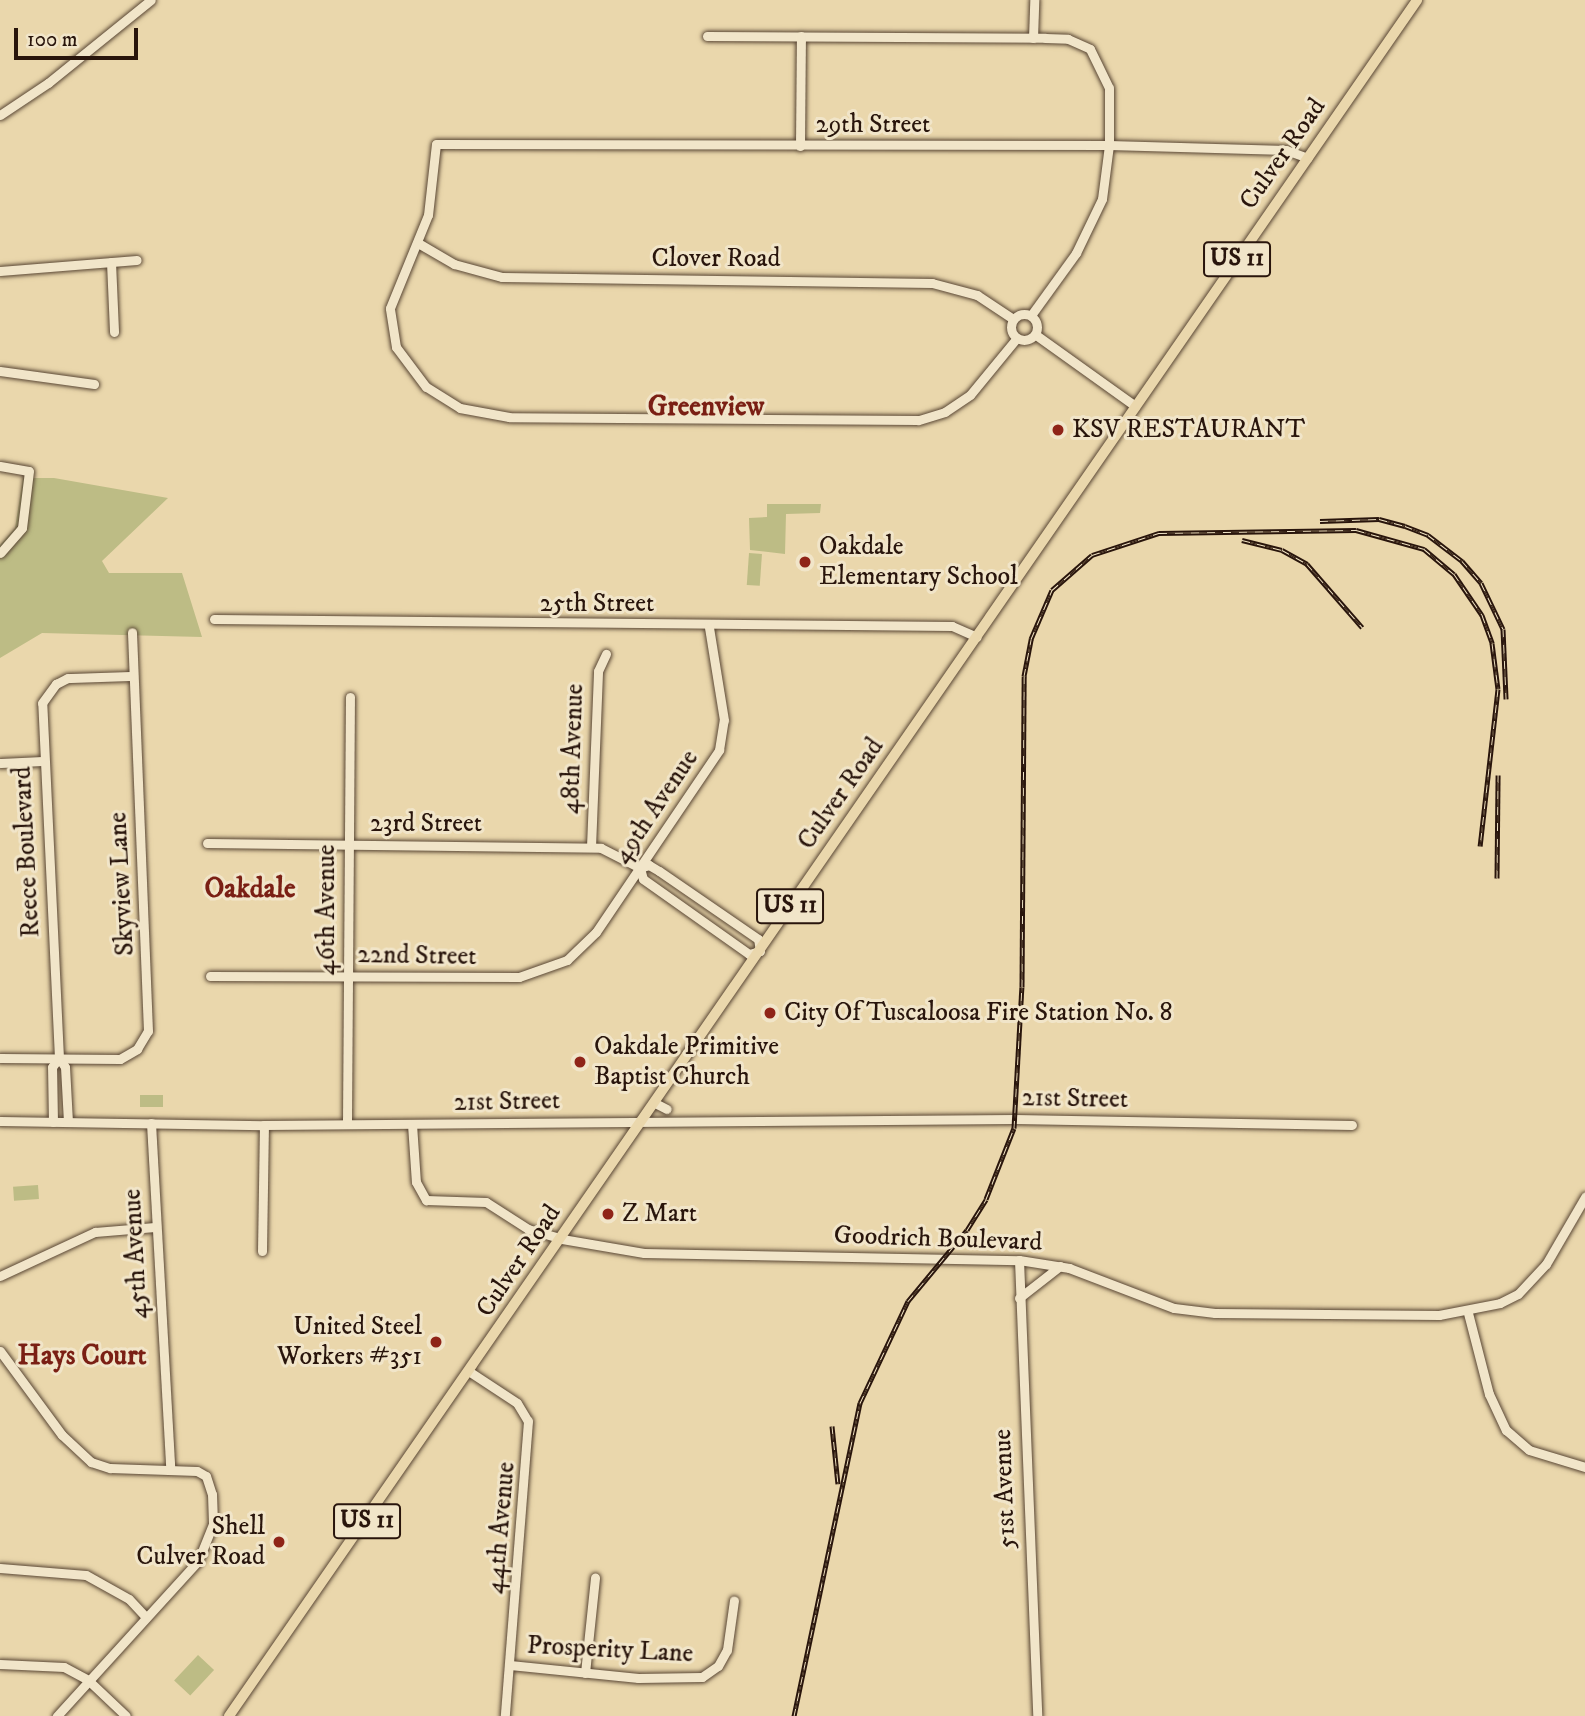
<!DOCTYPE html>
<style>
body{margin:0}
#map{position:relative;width:1585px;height:1716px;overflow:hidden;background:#ead7ac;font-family:"IM FELL DW Pica",serif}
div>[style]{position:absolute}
.green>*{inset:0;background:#bdbc85;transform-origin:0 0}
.roads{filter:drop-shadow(0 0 2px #594634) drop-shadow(0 0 2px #594634)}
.minor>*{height:9px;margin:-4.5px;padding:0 4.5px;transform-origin:4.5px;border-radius:4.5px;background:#f1e5c9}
.minor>.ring{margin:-4.5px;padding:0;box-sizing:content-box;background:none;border:9px solid #f1e5c9;border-radius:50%}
.major>*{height:10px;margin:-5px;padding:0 5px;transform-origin:5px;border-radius:5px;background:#ead7ac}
.rail>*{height:5px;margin-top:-2.5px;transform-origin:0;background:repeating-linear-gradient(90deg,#f1e5c9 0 8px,#29150c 0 16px);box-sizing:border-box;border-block:2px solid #29150c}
.dots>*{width:19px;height:19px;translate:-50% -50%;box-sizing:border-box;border:4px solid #f1e5c9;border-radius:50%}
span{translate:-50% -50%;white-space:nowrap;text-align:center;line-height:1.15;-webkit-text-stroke:6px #f1e5c9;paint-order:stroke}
.shield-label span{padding:2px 5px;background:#f1e5c9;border:2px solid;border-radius:5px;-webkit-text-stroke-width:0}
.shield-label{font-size:24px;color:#29150c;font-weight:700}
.street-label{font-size:26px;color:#29150c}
.poi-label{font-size:26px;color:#29150c}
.left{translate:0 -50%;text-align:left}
.right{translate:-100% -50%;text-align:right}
.neighbourhood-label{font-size:28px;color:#7a1f14;font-weight:700}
.scale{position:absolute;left:14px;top:28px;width:124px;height:32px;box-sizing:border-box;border:4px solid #29150c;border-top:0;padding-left:9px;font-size:21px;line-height:24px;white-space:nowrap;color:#29150c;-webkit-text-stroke:5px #f1e5c9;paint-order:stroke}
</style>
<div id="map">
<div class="green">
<i style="clip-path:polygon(23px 478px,54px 478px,168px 498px,102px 561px,109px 573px,182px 573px,202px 637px,42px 633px,0 658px,0 545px,15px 528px)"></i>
<i style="clip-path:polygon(767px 504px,821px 504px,820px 513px,786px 514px,785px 554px,750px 550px,749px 518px,767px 517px)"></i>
<i style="left:749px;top:553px;width:13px;height:32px;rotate:4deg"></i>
<i style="left:140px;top:1095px;width:23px;height:12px"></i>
<i style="left:38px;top:1185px;width:14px;height:25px;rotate:86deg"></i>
<i style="left:198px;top:1655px;width:22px;height:35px;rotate:43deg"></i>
</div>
<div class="roads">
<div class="minor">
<i style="left:707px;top:36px;width:338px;rotate:0.3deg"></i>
<i style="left:1045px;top:38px;width:23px;rotate:2deg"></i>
<i style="left:1068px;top:39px;width:24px;rotate:24deg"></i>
<i style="left:1090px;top:49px;width:43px;rotate:64deg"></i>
<i style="left:1109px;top:88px;width:57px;rotate:90deg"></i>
<i style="left:1109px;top:145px;width:54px;rotate:97.4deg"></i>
<i style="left:1102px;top:199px;width:60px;rotate:115.7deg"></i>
<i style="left:1076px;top:253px;width:75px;rotate:125.8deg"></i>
<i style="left:1033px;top:38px;width:38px;rotate:-88deg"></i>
<i style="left:0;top:115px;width:58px;rotate:-33.7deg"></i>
<i style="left:48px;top:83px;width:132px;rotate:-38.9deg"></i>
<i style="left:800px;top:146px;width:110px;rotate:-89.5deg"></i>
<i style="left:418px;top:243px;width:42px;rotate:30.3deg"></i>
<i style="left:454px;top:264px;width:50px;rotate:15.2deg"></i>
<i style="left:502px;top:277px;width:430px;rotate:0.8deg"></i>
<i style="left:932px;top:283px;width:47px;rotate:14.9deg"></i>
<i style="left:977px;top:295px;width:43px;rotate:33.7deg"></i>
<i style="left:111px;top:262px;width:70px;rotate:87.5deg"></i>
<i style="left:0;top:271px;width:137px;rotate:-4.6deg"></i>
<i class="ring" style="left:1011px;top:314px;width:17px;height:17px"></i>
<i style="left:1036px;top:335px;width:122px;rotate:35.6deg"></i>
<i style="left:1016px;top:339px;width:72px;rotate:129.4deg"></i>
<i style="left:970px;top:395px;width:30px;rotate:146deg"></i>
<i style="left:945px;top:412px;width:28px;rotate:163deg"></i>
<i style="left:918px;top:420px;width:409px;rotate:-179.6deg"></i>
<i style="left:509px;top:417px;width:50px;rotate:-169.6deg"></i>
<i style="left:460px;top:408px;width:40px;rotate:-148deg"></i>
<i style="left:426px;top:387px;width:50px;rotate:-126.9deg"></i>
<i style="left:396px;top:347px;width:39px;rotate:-99deg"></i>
<i style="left:390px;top:308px;width:100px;rotate:-67.8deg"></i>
<i style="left:428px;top:215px;width:71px;rotate:-83.6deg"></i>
<i style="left:436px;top:144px;width:673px;rotate:0.09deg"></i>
<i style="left:1109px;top:145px;width:177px;rotate:1.6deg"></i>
<i style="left:1286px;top:150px;width:23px;rotate:20deg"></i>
<i style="left:0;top:371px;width:95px;rotate:7.9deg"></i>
<i style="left:0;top:466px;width:29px;rotate:10deg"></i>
<i style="left:29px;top:471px;width:57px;rotate:97deg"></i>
<i style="left:22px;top:528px;width:33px;rotate:131deg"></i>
<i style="left:214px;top:619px;width:738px;rotate:0.54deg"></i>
<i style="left:952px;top:626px;width:27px;rotate:24deg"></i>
<i style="left:0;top:763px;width:43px;rotate:-2.7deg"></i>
<i style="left:207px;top:843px;width:394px;rotate:0.7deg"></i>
<i style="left:601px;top:848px;width:44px;rotate:27.1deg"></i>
<i style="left:640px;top:868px;width:11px;rotate:75deg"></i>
<i style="left:643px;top:879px;width:130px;rotate:35.3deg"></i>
<i style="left:749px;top:954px;width:11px;rotate:-15deg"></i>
<i style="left:760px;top:951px;width:12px;rotate:-99deg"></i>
<i style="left:758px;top:939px;width:120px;rotate:-145.5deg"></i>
<i style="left:659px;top:871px;width:12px;rotate:-149deg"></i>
<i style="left:649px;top:865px;width:9px;rotate:162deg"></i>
<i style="left:591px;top:847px;width:176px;rotate:-87.7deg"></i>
<i style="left:598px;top:671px;width:19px;rotate:-65deg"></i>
<i style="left:210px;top:976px;width:309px;rotate:0.2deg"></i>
<i style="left:519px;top:977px;width:51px;rotate:-19.5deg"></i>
<i style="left:567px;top:960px;width:40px;rotate:-44deg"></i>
<i style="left:596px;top:932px;width:220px;rotate:-55.9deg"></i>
<i style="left:719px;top:750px;width:30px;rotate:-81deg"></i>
<i style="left:724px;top:720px;width:94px;rotate:-99.2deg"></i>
<i style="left:0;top:1058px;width:120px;rotate:0.5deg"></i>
<i style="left:120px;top:1059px;width:20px;rotate:-30deg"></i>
<i style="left:137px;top:1049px;width:21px;rotate:-59deg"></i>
<i style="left:148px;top:1031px;width:399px;rotate:-92.3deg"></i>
<i style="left:655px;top:1103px;width:13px;rotate:27deg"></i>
<i style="left:0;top:1121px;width:264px;rotate:0.9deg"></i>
<i style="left:264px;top:1125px;width:751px;rotate:-0.46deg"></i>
<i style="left:1015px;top:1119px;width:337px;rotate:1deg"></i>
<i style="left:53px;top:1122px;width:55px;rotate:-91deg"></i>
<i style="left:52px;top:1067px;width:11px;rotate:-52deg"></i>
<i style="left:68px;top:1122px;width:55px;rotate:-93.1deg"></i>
<i style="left:65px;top:1067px;width:11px;rotate:-124deg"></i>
<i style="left:59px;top:1058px;width:355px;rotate:-92.7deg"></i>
<i style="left:42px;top:703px;width:24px;rotate:-54deg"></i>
<i style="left:56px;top:684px;width:13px;rotate:-27deg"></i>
<i style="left:68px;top:678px;width:65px;rotate:-1.8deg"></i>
<i style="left:151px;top:1123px;width:346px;rotate:86.8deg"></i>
<i style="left:347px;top:1123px;width:426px;rotate:-89.6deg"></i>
<i style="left:412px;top:1124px;width:58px;rotate:86.1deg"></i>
<i style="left:416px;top:1182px;width:21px;rotate:61deg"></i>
<i style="left:426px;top:1200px;width:60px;rotate:1.9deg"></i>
<i style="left:486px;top:1202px;width:50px;rotate:32.7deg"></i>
<i style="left:528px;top:1229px;width:35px;rotate:16deg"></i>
<i style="left:562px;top:1239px;width:83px;rotate:9.7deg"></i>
<i style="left:644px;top:1253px;width:375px;rotate:1.1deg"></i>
<i style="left:1019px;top:1260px;width:51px;rotate:9.1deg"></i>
<i style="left:1069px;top:1268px;width:112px;rotate:20.9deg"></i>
<i style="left:1174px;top:1308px;width:41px;rotate:7deg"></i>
<i style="left:1215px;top:1313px;width:224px;rotate:0.5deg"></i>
<i style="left:1439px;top:1315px;width:62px;rotate:-11.1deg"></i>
<i style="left:1500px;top:1303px;width:20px;rotate:-27deg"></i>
<i style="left:1518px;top:1294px;width:41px;rotate:-47deg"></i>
<i style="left:1546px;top:1264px;width:78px;rotate:-59.8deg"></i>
<i style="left:262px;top:1251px;width:126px;rotate:-89.1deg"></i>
<i style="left:1019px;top:1260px;width:456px;rotate:87.7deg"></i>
<i style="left:0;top:1276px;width:105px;rotate:-24.9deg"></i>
<i style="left:95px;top:1232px;width:60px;rotate:-4.8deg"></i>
<i style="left:1019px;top:1298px;width:52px;rotate:-38deg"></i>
<i style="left:1468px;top:1313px;width:84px;rotate:75.5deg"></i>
<i style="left:1489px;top:1394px;width:40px;rotate:65deg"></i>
<i style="left:1506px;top:1430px;width:30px;rotate:41deg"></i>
<i style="left:1529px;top:1450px;width:59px;rotate:16.9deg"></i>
<i style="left:0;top:1351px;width:104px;rotate:53.6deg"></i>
<i style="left:62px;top:1435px;width:40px;rotate:43deg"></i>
<i style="left:91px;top:1462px;width:20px;rotate:18deg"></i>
<i style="left:110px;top:1468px;width:87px;rotate:2deg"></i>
<i style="left:197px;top:1471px;width:10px;rotate:29deg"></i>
<i style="left:206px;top:1476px;width:19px;rotate:72deg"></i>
<i style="left:212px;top:1494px;width:30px;rotate:88deg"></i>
<i style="left:213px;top:1524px;width:40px;rotate:112deg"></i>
<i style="left:198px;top:1561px;width:210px;rotate:132.3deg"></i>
<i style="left:470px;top:1372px;width:56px;rotate:33.4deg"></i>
<i style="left:517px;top:1403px;width:21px;rotate:59deg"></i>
<i style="left:528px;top:1421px;width:296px;rotate:94.5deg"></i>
<i style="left:0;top:1568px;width:86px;rotate:4.7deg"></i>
<i style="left:86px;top:1575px;width:49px;rotate:29.2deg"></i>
<i style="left:129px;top:1599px;width:25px;rotate:47deg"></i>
<i style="left:0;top:1664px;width:64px;rotate:2.7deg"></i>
<i style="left:64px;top:1667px;width:27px;rotate:28deg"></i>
<i style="left:88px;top:1680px;width:52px;rotate:43.5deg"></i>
<i style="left:510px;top:1665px;width:129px;rotate:5.8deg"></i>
<i style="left:638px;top:1678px;width:64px;rotate:-0.9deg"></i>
<i style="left:702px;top:1677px;width:19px;rotate:-35deg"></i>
<i style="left:718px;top:1666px;width:18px;rotate:-61deg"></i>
<i style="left:727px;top:1650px;width:50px;rotate:-82deg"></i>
<i style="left:585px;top:1673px;width:96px;rotate:-84deg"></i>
</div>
<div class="major">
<i style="left:229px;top:1716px;width:2087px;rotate:-55.3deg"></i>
</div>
</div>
<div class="rail">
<i style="left:1320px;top:521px;width:59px;rotate:-1.9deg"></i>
<i style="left:1379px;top:519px;width:27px;rotate:15deg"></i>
<i style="left:1405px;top:526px;width:25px;rotate:21deg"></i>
<i style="left:1428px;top:535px;width:43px;rotate:37.4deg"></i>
<i style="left:1462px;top:561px;width:29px;rotate:49deg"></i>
<i style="left:1481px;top:583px;width:51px;rotate:64.4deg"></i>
<i style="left:1503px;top:629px;width:70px;rotate:87.5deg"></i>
<i style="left:1242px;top:540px;width:41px;rotate:14deg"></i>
<i style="left:1282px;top:550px;width:29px;rotate:29deg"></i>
<i style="left:1307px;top:564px;width:84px;rotate:48.9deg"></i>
<i style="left:1497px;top:878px;width:103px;rotate:-89.4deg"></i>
<i style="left:832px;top:1426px;width:58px;rotate:84.1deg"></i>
<i style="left:794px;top:1716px;width:320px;rotate:-78.1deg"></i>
<i style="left:860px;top:1403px;width:113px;rotate:-64.8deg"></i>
<i style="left:908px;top:1301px;width:92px;rotate:-50.3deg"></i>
<i style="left:967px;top:1230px;width:36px;rotate:-58deg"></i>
<i style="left:986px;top:1199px;width:76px;rotate:-68.5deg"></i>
<i style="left:1014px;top:1128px;width:141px;rotate:-86.8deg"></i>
<i style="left:1022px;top:987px;width:311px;rotate:-89.6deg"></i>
<i style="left:1024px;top:676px;width:38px;rotate:-79deg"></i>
<i style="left:1031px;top:639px;width:53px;rotate:-66.8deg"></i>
<i style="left:1052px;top:590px;width:53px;rotate:-41.2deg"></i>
<i style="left:1092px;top:555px;width:71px;rotate:-18.2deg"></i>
<i style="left:1159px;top:533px;width:197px;rotate:-0.9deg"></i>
<i style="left:1356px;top:530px;width:71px;rotate:15.6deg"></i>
<i style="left:1424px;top:549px;width:39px;rotate:40deg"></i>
<i style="left:1454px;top:574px;width:50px;rotate:55.7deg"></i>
<i style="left:1482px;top:615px;width:30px;rotate:70deg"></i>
<i style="left:1492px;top:643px;width:46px;rotate:82.6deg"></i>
<i style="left:1498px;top:689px;width:158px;rotate:96.5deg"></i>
</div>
<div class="dots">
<i style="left:1058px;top:430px;background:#8f2418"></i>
<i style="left:805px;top:562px;background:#8f2418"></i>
<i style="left:770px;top:1013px;background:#8f2418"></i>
<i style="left:580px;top:1062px;background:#8f2418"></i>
<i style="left:608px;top:1214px;background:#8f2418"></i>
<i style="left:436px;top:1342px;background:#8f2418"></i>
<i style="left:279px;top:1542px;background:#8f2418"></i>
</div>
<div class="shield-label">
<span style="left:1237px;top:259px">US 11</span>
<span style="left:790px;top:906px">US 11</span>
<span style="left:367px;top:1521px">US 11</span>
</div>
<div class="street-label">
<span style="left:873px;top:125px">29th Street</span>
<span style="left:1283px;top:154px;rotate:-55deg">Culver Road</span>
<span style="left:716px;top:259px">Clover Road</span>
<span style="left:597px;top:604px">25th Street</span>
<span style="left:573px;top:749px;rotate:-88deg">48th Avenue</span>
<span style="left:841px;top:794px;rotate:-55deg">Culver Road</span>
<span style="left:656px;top:807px;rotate:-56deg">49th Avenue</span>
<span style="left:426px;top:824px">23rd Street</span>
<span style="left:27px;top:852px;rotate:-93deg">Reece Boulevard</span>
<span style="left:122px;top:884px;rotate:-93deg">Skyview Lane</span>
<span style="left:327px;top:910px;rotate:-90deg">46th Avenue</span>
<span style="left:417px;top:956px;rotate:1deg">22nd Street</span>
<span style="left:1075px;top:1099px;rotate:1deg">21st Street</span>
<span style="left:507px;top:1102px;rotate:-1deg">21st Street</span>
<span style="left:938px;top:1239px;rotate:2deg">Goodrich Boulevard</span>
<span style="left:136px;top:1254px;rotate:-93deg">45th Avenue</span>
<span style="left:519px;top:1261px;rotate:-56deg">Culver Road</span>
<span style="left:1005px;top:1489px;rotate:-92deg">51st Avenue</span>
<span style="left:501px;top:1528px;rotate:-85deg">44th Avenue</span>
<span style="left:610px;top:1650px;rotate:3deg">Prosperity Lane</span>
</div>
<div class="poi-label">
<span class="left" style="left:1072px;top:430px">KSV RESTAURANT</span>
<span class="left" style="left:819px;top:562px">Oakdale<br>Elementary School</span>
<span class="left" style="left:784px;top:1013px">City Of Tuscaloosa Fire Station No. 8</span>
<span class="left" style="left:594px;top:1062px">Oakdale Primitive<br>Baptist Church</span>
<span class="left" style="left:622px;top:1214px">Z Mart</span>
<span class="right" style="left:422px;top:1342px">United Steel<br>Workers #351</span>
<span class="right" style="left:265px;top:1542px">Shell<br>Culver Road</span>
</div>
<div class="neighbourhood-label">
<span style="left:706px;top:407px">Greenview</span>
<span style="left:250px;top:889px">Oakdale</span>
<span style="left:82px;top:1356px">Hays Court</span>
</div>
<div class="scale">100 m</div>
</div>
